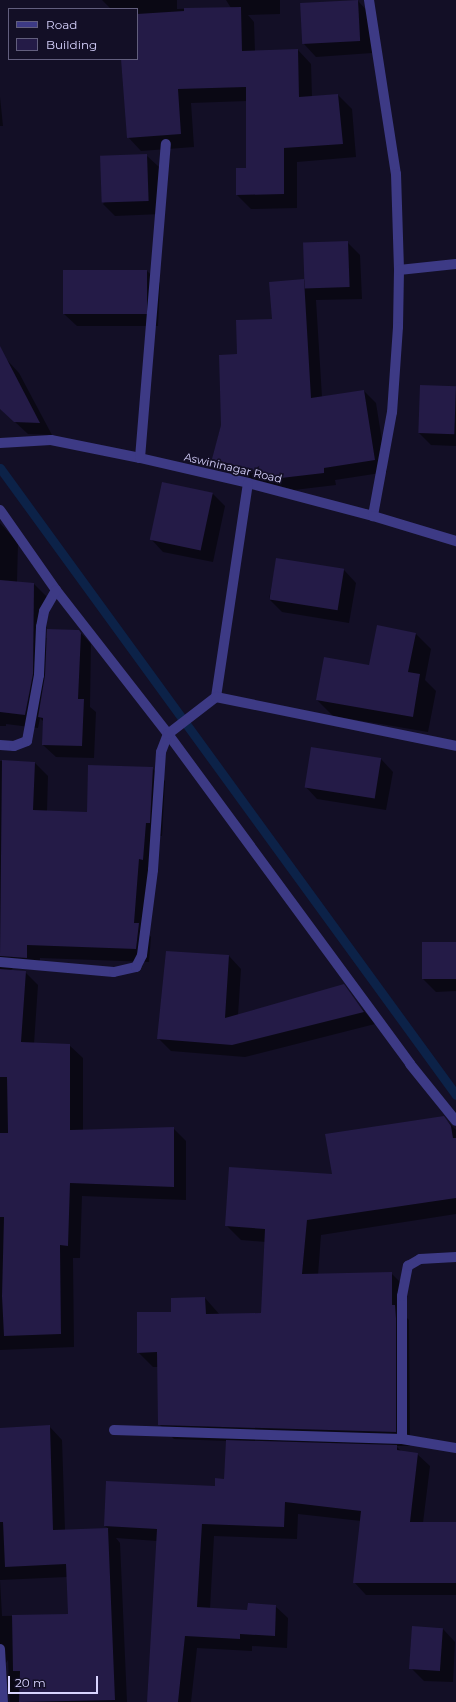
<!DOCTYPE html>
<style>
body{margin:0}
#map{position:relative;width:456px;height:1702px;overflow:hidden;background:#130f26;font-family:Montserrat,sans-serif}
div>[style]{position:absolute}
.shadow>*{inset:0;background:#0007}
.stream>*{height:9px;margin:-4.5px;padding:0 4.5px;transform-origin:4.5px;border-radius:4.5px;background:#0c2248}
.building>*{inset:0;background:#241b47;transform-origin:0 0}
.minor>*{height:10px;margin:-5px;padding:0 5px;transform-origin:5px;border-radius:5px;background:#3d3a85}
span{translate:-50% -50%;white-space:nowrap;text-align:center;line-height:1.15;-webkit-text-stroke:3.5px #130f26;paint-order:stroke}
.street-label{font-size:11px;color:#d9d4ff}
.legend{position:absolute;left:8px;top:8px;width:130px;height:52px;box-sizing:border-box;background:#130f26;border:1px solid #625e7d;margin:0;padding:5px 7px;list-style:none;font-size:12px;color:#d9d4ff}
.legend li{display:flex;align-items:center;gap:8px;height:20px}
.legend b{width:20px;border:1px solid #625e7d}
.scale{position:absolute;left:8px;top:1676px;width:90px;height:18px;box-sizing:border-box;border:2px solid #d9d4ff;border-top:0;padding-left:5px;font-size:12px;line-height:14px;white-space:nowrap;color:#d9d4ff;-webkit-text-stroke:3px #130f26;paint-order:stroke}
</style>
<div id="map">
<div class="shadow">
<i style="clip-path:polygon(102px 0,177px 0,177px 9px,231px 8px,226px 0,280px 0,280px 14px,248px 15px,254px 22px,255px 52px,298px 50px,311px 64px,312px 97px,338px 95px,352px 109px,356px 157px,297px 162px,297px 208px,251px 209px,237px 195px,247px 169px,247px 101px,191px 103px,194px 147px,141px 151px,128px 137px,122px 59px,137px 59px,137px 9px,111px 9px)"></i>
<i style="clip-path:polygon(358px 1px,370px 14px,372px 53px,316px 57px,304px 44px)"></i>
<i style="clip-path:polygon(0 97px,3px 126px,0 126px)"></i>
<i style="clip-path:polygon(146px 155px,159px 167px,161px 214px,115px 216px,103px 204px)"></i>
<i style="clip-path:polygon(347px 242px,360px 255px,362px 299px,316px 300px,322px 397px,364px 391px,376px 403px,387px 472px,335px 480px,336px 485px,294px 490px,225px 471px,213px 459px,238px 355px,273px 320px,304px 280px,305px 281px)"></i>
<i style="clip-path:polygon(64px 271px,147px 271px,160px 283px,158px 326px,77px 326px,64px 314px)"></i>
<i style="clip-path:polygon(7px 360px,19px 373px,52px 435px,28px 434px,0 408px,0 364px)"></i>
<i style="clip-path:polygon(456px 387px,456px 446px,431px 445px,419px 433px)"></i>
<i style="clip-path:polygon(163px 483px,213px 494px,225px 506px,213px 562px,163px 552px,151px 539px)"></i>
<i style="clip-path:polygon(0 523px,18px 543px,17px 582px,34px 584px,47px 597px,46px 638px,79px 631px,91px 644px,90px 707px,96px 712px,94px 758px,56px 757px,43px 745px,44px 722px,40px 718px,38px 728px,6px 724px,6px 726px,0 726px)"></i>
<i style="clip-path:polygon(277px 559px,344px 570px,356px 583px,349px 623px,282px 612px,269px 599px)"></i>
<i style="clip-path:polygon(416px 634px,431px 649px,425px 680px,436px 691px,428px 732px,333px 716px,317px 700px)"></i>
<i style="clip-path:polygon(381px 759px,393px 772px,386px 810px,317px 799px,305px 786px)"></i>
<i style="clip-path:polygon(0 761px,35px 763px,48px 776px,47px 811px,88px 813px,152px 768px,165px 781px,162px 836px,158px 836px,147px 932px,151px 937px,149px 962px,40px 958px,39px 970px,13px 968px,11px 970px,25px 972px,38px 985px,34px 1044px,69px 1045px,83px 1058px,83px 1130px,173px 1128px,186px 1141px,186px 1200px,82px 1196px,80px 1258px,73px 1258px,74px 1347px,0 1350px)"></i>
<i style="clip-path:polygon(456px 943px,456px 991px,436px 992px,423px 979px,423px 944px)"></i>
<i style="clip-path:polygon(229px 956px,241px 969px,238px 1015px,343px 986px,375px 1024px,245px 1057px,171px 1051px,158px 1038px)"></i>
<i style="clip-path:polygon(evenodd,443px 1117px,456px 1130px,456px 1214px,321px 1235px,318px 1275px,391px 1273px,406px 1288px,406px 1317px,409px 1320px,410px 1446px,396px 1446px,402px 1452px,417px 1454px,430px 1466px,423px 1523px,456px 1523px,456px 1595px,366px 1595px,354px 1582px,361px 1521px,298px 1514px,297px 1539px,214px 1536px,210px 1609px,248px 1611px,275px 1606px,288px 1618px,287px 1648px,252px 1646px,252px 1651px,197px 1648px,191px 1702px,150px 1702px,157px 1541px,116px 1538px,120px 1543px,127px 1702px,10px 1702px,8px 1660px,6px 1663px,8px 1702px,0 1702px,0 1429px,49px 1426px,62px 1440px,65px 1530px,109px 1529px,105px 1526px,216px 1488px,225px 1480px,227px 1441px,174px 1439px,159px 1424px,158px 1367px,153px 1367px,138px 1352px,172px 1313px,172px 1299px,205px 1298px,220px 1315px,262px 1314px,266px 1242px,241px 1240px,226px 1225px,333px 1175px,443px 1117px,67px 1577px,69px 1615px,2px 1616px,0 1580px,67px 1577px)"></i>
<i style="clip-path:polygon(443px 1629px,455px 1642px,453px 1682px,424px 1681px,411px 1668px)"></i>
</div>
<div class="stream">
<i style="left:0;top:468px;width:775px;rotate:53.97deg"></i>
</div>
<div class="building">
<i style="left:358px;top:0;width:41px;height:58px;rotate:87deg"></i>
<i style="clip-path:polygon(241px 7px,242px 51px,298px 49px,299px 97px,338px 94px,343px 144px,284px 148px,284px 194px,236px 195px,236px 168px,246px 168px,246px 87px,178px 89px,181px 134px,127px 138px,121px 59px,137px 59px,137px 14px,184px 11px,184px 8px)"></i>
<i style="left:147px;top:154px;width:47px;height:47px;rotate:88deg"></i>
<i style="left:348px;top:241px;width:46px;height:45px;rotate:88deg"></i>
<i style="left:63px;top:270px;width:84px;height:44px"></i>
<i style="clip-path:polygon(304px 279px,311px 398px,364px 390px,375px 460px,324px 468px,324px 473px,281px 478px,212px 459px,221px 425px,219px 355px,237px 354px,236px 320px,272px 319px,269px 282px)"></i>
<i style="clip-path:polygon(0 346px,40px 423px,14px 422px,0 409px)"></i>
<i style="left:420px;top:385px;width:36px;height:48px;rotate:2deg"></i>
<i style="left:162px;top:482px;width:52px;height:59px;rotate:12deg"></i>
<i style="left:276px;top:558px;width:69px;height:42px;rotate:9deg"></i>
<i style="clip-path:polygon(0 580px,34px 583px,33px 674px,25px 715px,0 712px)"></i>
<i style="clip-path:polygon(377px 625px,416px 633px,408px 672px,420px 674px,413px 717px,316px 700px,324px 657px,369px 665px)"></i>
<i style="clip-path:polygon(47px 629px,79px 630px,81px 633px,78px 699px,84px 699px,82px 746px,42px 745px,43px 718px,38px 717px,45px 675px)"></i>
<i style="left:311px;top:747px;width:71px;height:41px;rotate:9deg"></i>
<i style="clip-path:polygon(2px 760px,35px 762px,33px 810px,87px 812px,88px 765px,153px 767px,150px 823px,146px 823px,143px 860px,139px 859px,134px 923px,139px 923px,136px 949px,27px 945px,27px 958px,0 956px)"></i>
<i style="left:456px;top:942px;width:37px;height:34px;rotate:90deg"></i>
<i style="clip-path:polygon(166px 951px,229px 955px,225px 1018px,344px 984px,364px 1012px,232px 1045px,157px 1039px)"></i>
<i style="clip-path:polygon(0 969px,26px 971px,21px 1042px,70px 1044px,70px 1130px,174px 1127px,174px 1187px,70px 1183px,68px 1246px,60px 1245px,61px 1334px,4px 1336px,2px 1296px,4px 1217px,0 1217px,0 1133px,8px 1133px,7px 1077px,0 1077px)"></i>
<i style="clip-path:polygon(444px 1116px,451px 1126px,453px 1138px,456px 1138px,456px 1198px,307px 1220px,302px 1274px,392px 1272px,392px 1305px,395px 1305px,396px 1318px,396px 1432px,158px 1425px,157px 1352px,137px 1353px,137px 1312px,171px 1312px,171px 1298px,205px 1297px,206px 1314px,261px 1313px,265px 1229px,225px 1226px,229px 1167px,332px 1174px,325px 1134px)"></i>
<i style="clip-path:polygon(50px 1425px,53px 1530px,108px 1528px,115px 1700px,19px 1702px,20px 1671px,13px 1671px,12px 1615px,68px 1614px,66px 1564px,5px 1567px,3px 1522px,0 1522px,0 1428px)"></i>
<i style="clip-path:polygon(226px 1440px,397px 1445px,397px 1450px,418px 1453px,410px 1522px,456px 1522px,456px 1583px,353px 1583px,361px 1511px,285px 1502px,284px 1527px,202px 1524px,197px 1607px,247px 1610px,248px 1603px,276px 1605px,275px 1636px,240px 1634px,240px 1639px,185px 1636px,178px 1702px,147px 1702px,157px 1529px,104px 1526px,106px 1481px,215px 1486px,215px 1478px,224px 1479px)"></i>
<i style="left:412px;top:1626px;width:31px;height:43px;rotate:4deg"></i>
</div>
<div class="minor">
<i style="left:369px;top:0;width:176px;rotate:81.2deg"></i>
<i style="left:396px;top:174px;width:96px;rotate:88.2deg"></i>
<i style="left:399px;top:270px;width:57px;rotate:91deg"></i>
<i style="left:398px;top:327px;width:85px;rotate:94deg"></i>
<i style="left:392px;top:412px;width:106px;rotate:100.4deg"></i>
<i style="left:399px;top:270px;width:57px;rotate:-6deg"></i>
<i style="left:0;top:443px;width:51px;rotate:-3.4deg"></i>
<i style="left:51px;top:440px;width:91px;rotate:11.4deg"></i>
<i style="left:140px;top:458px;width:111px;rotate:13deg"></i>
<i style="left:248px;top:483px;width:129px;rotate:14.8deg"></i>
<i style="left:373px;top:516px;width:87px;rotate:16.8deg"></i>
<i style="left:140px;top:458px;width:315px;rotate:-85.3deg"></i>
<i style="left:0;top:510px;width:98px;rotate:55deg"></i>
<i style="left:56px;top:590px;width:182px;rotate:52.1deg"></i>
<i style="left:168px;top:734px;width:409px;rotate:53.7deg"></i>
<i style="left:410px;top:1064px;width:73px;rotate:51.1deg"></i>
<i style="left:216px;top:697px;width:216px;rotate:-81.5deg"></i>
<i style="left:0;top:745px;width:14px;rotate:4deg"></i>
<i style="left:14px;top:746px;width:14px;rotate:-21deg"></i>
<i style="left:27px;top:741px;width:67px;rotate:-79.7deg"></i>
<i style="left:39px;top:675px;width:48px;rotate:-87.6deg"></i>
<i style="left:41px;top:627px;width:16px;rotate:-79deg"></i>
<i style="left:44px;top:611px;width:24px;rotate:-60deg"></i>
<i style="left:0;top:962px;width:114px;rotate:5deg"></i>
<i style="left:114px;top:972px;width:23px;rotate:-13deg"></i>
<i style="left:136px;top:967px;width:13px;rotate:-63deg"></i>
<i style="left:142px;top:955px;width:86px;rotate:-82.6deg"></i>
<i style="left:153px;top:870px;width:118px;rotate:-86.1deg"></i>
<i style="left:161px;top:752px;width:19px;rotate:-69deg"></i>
<i style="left:168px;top:734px;width:61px;rotate:-37.6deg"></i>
<i style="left:216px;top:697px;width:245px;rotate:11.5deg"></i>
<i style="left:114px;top:1430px;width:288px;rotate:1.8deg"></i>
<i style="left:402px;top:1439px;width:55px;rotate:9.5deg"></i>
<i style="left:402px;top:1439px;width:143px;rotate:-90deg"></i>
<i style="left:402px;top:1296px;width:31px;rotate:-79deg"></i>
<i style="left:408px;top:1266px;width:14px;rotate:-30deg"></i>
<i style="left:420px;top:1259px;width:36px;rotate:-3deg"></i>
<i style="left:0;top:1649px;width:53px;rotate:86.8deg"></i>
</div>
<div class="street-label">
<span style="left:233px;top:468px;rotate:13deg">Aswininagar Road</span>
</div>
<ul class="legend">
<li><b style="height:5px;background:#3d3a85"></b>Road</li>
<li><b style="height:11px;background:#241b47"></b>Building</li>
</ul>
<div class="scale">20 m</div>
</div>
